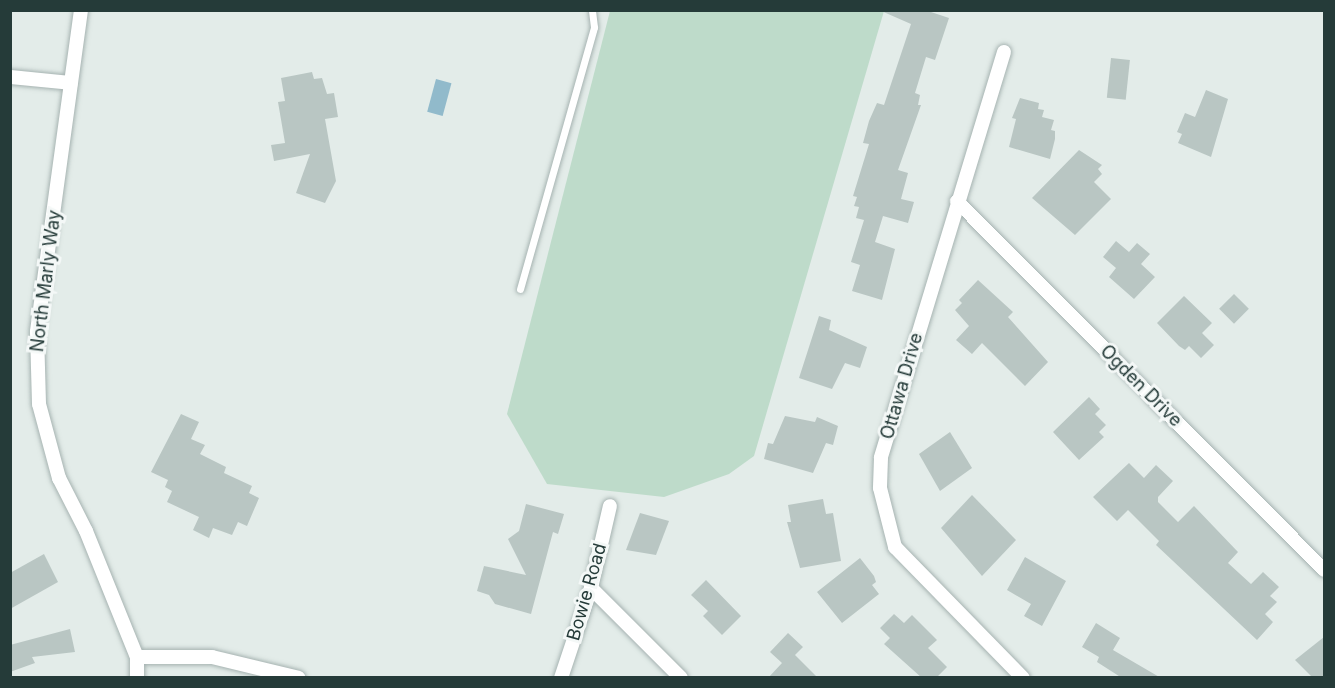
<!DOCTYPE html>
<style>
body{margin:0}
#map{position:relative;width:1335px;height:688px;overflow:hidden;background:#e3ece9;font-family:Inter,sans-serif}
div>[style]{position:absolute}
.green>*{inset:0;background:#bedbca}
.water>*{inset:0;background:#91bacb;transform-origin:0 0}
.building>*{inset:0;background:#b9c6c3;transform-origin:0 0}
.roads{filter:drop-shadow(0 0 2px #a6b3b1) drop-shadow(0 0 2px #a6b3b1)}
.service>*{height:7px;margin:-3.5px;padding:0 3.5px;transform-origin:3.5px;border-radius:3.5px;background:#fff}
.minor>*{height:14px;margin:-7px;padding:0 7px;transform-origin:7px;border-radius:7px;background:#fff}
span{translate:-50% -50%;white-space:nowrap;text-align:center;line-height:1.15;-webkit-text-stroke:6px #f4f8f7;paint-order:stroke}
.street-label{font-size:18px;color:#253b39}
.frame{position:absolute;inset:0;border:12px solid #253b39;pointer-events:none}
</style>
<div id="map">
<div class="green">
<i style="clip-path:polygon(610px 11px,884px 11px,754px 456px,729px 474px,664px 497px,547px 484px,507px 414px)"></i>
</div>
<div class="water">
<i style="left:436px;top:79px;width:16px;height:34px;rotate:15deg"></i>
</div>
<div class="building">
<i style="clip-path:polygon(879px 10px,925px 10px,949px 18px,935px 60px,926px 57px,915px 93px,920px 95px,918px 105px,921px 105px,898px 170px,908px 173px,901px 199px,914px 202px,908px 223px,883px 216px,875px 242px,895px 249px,882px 300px,852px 291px,860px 265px,851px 262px,864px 220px,856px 218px,859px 207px,854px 206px,857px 197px,853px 196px,869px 144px,863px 143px,869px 121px,877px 103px,884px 105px,911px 24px)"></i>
<i style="left:1111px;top:58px;width:19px;height:40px;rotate:6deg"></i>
<i style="clip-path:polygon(312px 72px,314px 79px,322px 78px,327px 94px,334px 93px,338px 117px,325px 119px,336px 181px,325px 203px,296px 193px,310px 154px,274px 161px,271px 145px,285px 143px,278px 102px,285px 101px,281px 78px)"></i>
<i style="clip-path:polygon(1206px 90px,1228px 99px,1211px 157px,1178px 143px,1182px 134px,1177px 132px,1185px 113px,1195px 117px)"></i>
<i style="clip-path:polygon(1020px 98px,1039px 103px,1038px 109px,1044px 110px,1042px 117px,1054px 120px,1051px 130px,1055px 131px,1055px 139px,1050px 159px,1009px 147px,1016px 119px,1012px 118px)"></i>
<i style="clip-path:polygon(1079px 150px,1102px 165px,1098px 169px,1102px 174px,1094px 182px,1111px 199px,1075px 235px,1032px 198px)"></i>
<i style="clip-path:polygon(1116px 241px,1129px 252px,1137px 243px,1150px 254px,1141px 264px,1155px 277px,1134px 299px,1109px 277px,1116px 268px,1103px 257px)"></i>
<i style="clip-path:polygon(978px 280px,1013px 312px,1008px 317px,1048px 362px,1025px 386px,982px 343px,972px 354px,956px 340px,969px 326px,955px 310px,962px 303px,959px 300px)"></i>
<i style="left:1234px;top:294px;width:21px;height:21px;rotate:45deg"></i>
<i style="clip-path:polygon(1184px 296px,1212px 323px,1202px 333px,1214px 345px,1201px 358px,1189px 346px,1185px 350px,1179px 346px,1157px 323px)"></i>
<i style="clip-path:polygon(819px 316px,831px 320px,829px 330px,867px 347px,860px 368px,845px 363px,832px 389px,799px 378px)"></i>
<i style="clip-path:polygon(1089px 397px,1100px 409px,1095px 414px,1106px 425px,1099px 432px,1104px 437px,1079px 460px,1053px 432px)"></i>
<i style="clip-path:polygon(181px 414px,199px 422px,191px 439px,205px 445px,200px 454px,226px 467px,224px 473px,252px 486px,249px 493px,259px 498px,247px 526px,238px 522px,232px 535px,213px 528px,209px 538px,193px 530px,199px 517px,167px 502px,172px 491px,165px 487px,168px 480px,151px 472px)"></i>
<i style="clip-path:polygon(785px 416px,815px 422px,817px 417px,838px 426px,833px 445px,826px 443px,813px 473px,764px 459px,768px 443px,773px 444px)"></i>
<i style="clip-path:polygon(950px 432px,972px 468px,940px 491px,919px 454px)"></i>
<i style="clip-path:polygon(1129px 463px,1144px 478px,1156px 465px,1173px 481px,1158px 497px,1158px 502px,1178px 522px,1194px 506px,1238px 552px,1228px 563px,1251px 584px,1263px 572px,1279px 587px,1270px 596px,1277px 602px,1265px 614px,1273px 622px,1257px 640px,1156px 545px,1159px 541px,1128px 510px,1117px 521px,1093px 497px)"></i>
<i style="clip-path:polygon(972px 495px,1016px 540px,982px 576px,941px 528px)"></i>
<i style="clip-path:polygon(823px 499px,826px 514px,833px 513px,841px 561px,800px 568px,787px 522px,791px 522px,788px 505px)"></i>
<i style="clip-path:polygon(526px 504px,564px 514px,558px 534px,553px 532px,531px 614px,495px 604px,489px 595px,477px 591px,484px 566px,526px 575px,508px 539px,519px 531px)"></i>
<i style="clip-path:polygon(640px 513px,669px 521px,656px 555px,626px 550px)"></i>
<i style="clip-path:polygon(44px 554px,58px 582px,10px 609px,10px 573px)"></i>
<i style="clip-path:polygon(1025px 557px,1066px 581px,1042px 626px,1024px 616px,1031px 604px,1007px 590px)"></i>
<i style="clip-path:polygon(860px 558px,874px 576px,876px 582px,872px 585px,879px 594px,842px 623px,817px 592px)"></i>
<i style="clip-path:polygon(706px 580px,741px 616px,722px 635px,703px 616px,708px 611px,691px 595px)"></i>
<i style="clip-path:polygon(894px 614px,904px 623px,912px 615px,937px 640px,928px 648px,947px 667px,936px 678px,922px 678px,884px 644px,890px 638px,880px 628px)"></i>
<i style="clip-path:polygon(1096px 623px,1120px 638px,1113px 650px,1161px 678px,1122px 678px,1097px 662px,1099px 657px,1082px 647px)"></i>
<i style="clip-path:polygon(70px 629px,75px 652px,32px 657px,35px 663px,10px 672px,10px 645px)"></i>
<i style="clip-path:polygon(788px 633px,803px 647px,795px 655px,818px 678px,768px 678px,782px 663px,770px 652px)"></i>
<i style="clip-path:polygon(1324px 637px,1324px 678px,1313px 678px,1295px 660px)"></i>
</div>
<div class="roads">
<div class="service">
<i style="left:520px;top:289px;width:272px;rotate:-74.2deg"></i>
<i style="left:594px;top:27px;width:17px;rotate:-97deg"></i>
</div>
<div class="minor">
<i style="left:81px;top:10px;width:325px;rotate:97.8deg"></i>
<i style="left:37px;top:332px;width:72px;rotate:88.4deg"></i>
<i style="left:39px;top:404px;width:77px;rotate:74.9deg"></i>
<i style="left:59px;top:478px;width:59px;rotate:63deg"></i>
<i style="left:86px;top:531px;width:136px;rotate:68deg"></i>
<i style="left:137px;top:657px;width:21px;rotate:90deg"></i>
<i style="left:1004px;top:52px;width:424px;rotate:106.9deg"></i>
<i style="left:881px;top:458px;width:30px;rotate:92deg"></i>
<i style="left:880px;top:488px;width:61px;rotate:75.7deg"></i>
<i style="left:895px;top:547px;width:183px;rotate:45.7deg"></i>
<i style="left:10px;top:77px;width:61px;rotate:5.6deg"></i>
<i style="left:957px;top:201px;width:520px;rotate:45.16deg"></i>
<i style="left:591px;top:588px;width:127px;rotate:45deg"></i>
<i style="left:137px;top:657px;width:75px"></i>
<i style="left:212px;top:657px;width:89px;rotate:13.6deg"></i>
<i style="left:561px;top:678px;width:95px;rotate:-71.6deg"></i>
<i style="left:591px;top:588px;width:84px;rotate:-77deg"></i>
</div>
</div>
<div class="street-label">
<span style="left:46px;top:281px;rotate:-83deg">North Marly Way</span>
<span style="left:902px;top:386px;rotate:-74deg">Ottawa Drive</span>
<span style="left:1141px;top:386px;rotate:45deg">Ogden Drive</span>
<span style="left:587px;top:592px;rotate:-74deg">Bowie Road</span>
</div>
<div class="frame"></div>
</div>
